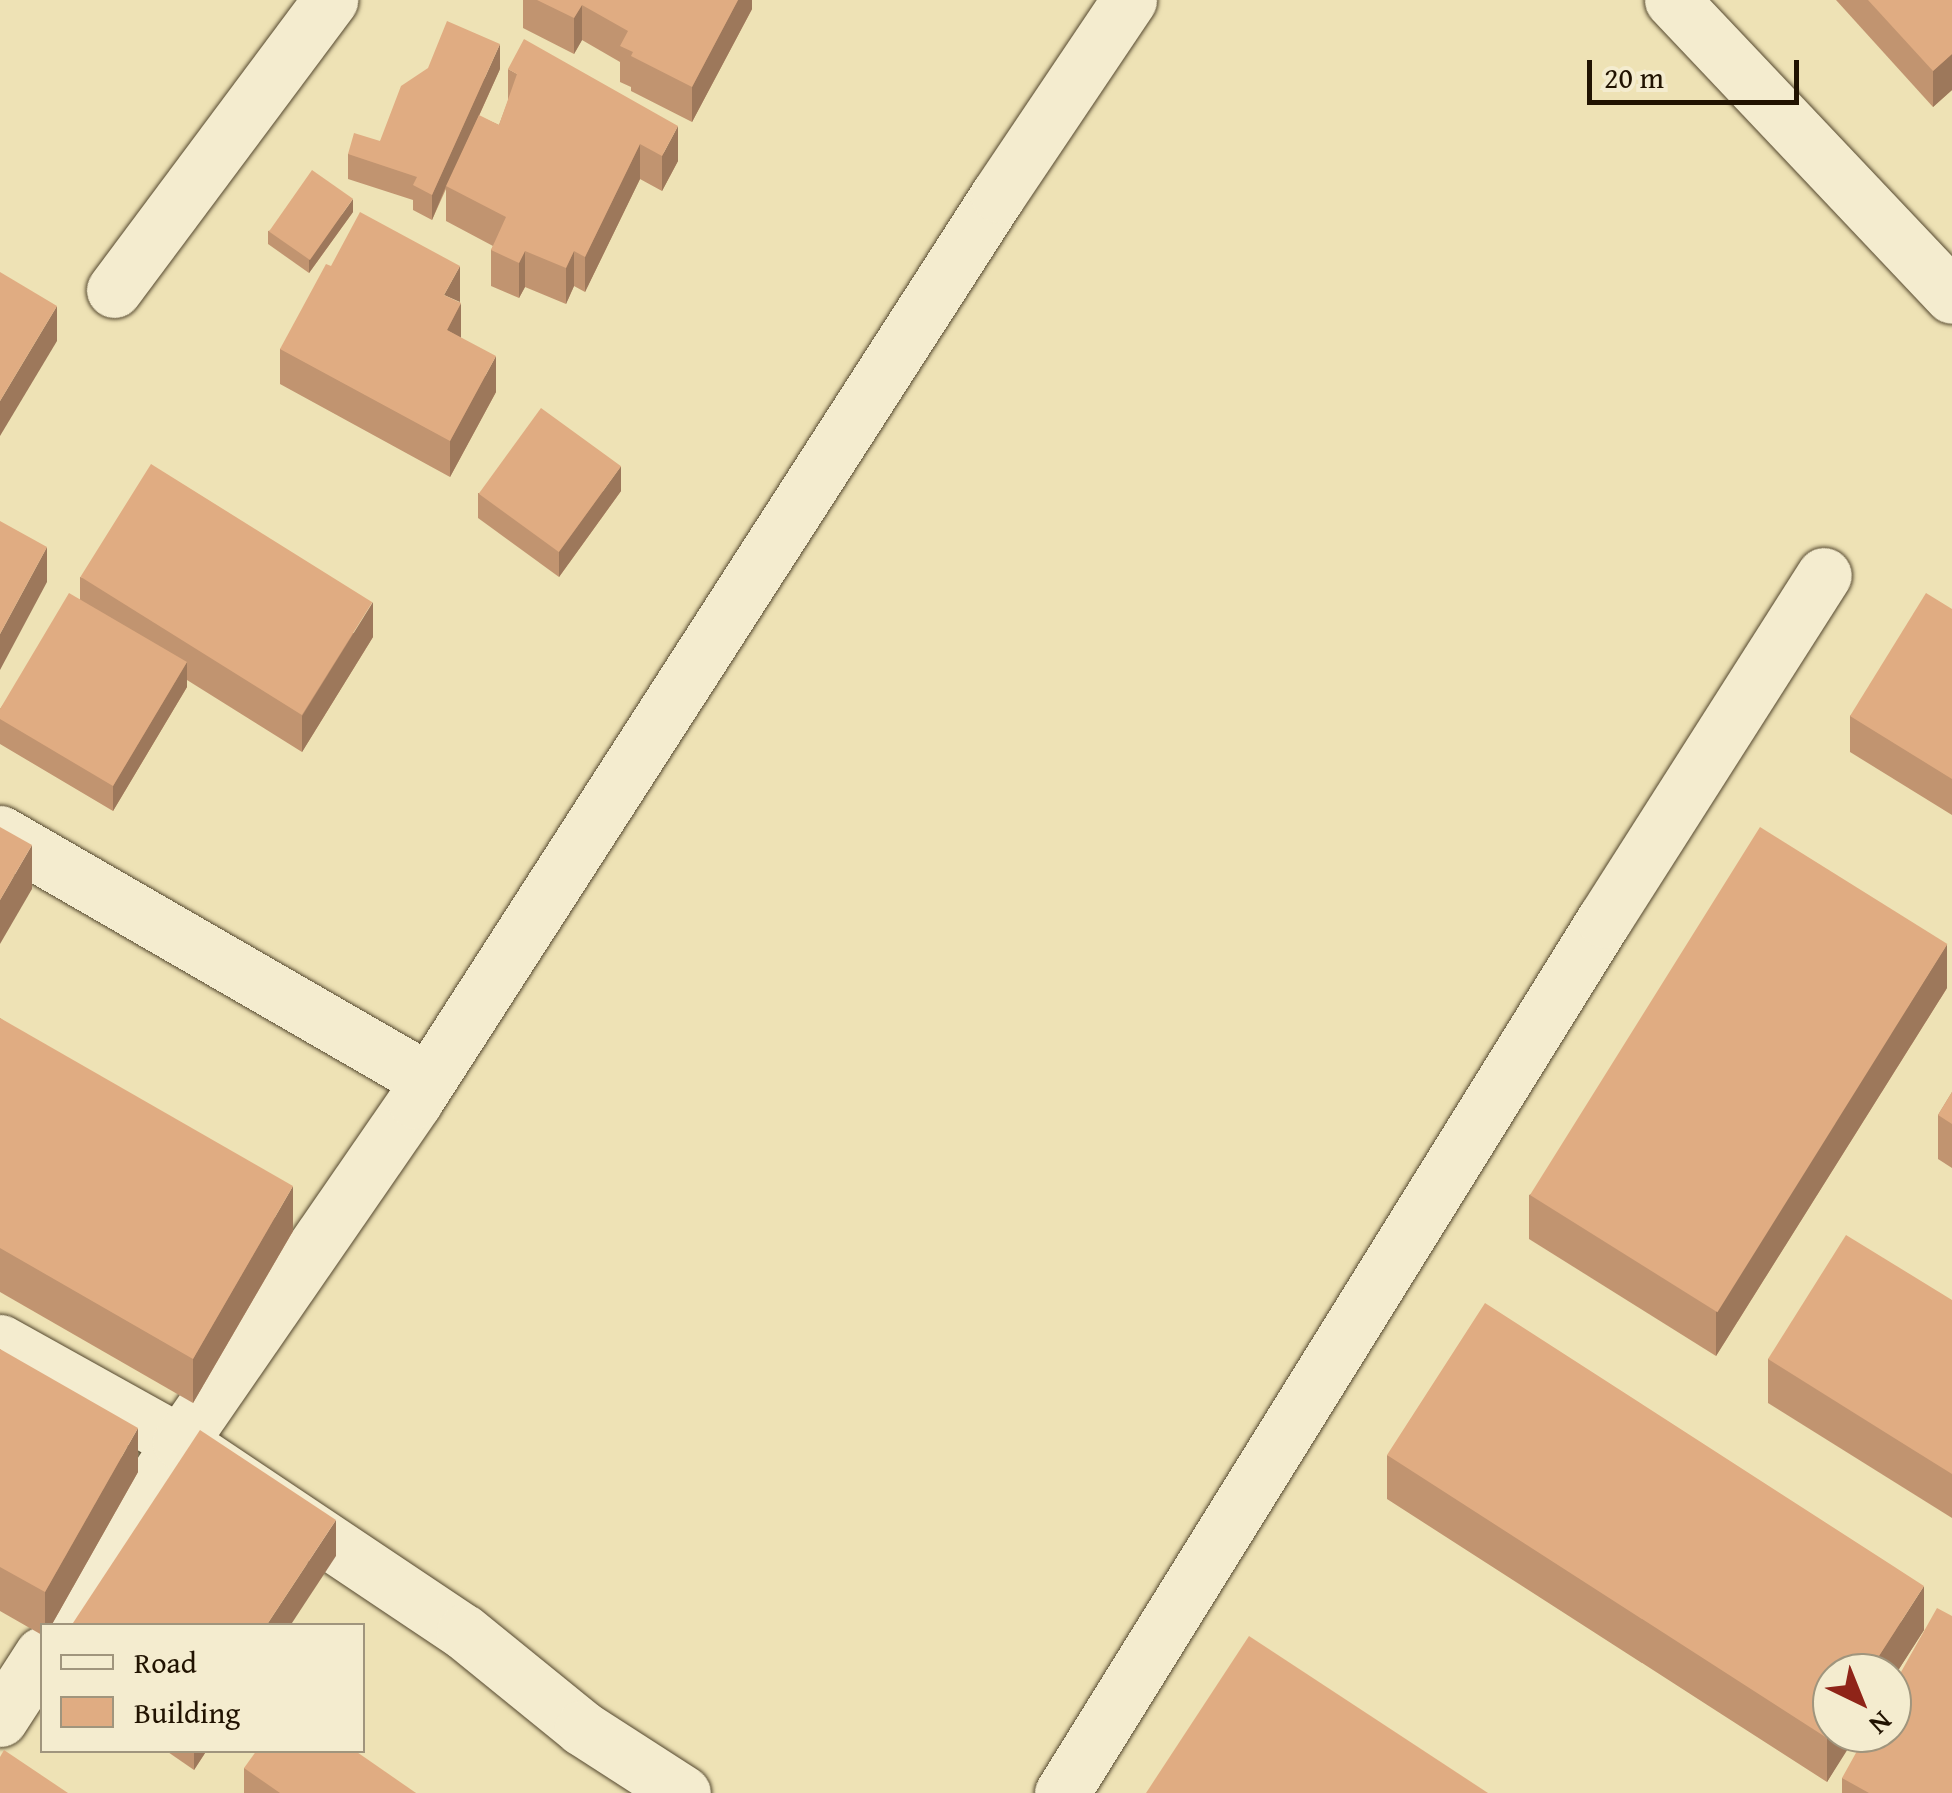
<!DOCTYPE html>
<style>
body{margin:0}
#map{position:relative;width:1952px;height:1793px;overflow:hidden;background:#eee2b5;font-family:"Gentium Book Plus",serif}
div>[style]{position:absolute}
.roads{filter:drop-shadow(0 0 2px #54472e) drop-shadow(0 0 2px #54472e)}
.minor>*{height:55px;margin:-27.5px;padding:0 27.5px;transform-origin:27.5px;border-radius:27.5px;background:#f4eccf}
.secondary>*{height:55px;margin:-27.5px;padding:0 27.5px;transform-origin:27.5px;border-radius:27.5px;background:#f4eccf}
.wall>*{inset:0;background:#c19470}
.shaded-wall>*{inset:0;background:#9d785b}
.building>*{inset:0;background:#e0ac82;transform-origin:0 0}
span{translate:-50% -50%;white-space:nowrap;text-align:center;line-height:1.15;-webkit-text-stroke:8px #f4eccf;paint-order:stroke}
.legend{position:absolute;left:40px;top:1623px;width:325px;height:130px;box-sizing:border-box;background:#f4eccf;border:2px solid #a0957d;margin:0;padding:12px 18px;list-style:none;font-size:30px;color:#211301}
.legend li{display:flex;align-items:center;gap:20px;height:50px}
.legend b{width:50px;border:2px solid #a0957d}
.north{position:absolute;left:1812px;top:1653px;width:100px;height:100px;box-sizing:border-box;background:#f4eccf;border:2px solid #a0957d;border-radius:50%;rotate:137deg;font-size:28px;font-weight:700;line-height:40px;text-align:center;color:#211301}
.north::after{content:'';display:block;margin:auto;width:35px;height:45px;background:#8f2418;clip-path:polygon(50% 0,100% 100%,50% 72%,0 100%)}
.scale{position:absolute;left:1587px;top:60px;width:212px;height:45px;box-sizing:border-box;border:5px solid #211301;border-top:0;padding-left:12px;font-size:30px;line-height:35px;white-space:nowrap;color:#211301;-webkit-text-stroke:8px #f4eccf;paint-order:stroke}
</style>
<div id="map">
<div class="roads">
<div class="minor">
<i style="left:114px;top:290px;width:362px;rotate:-53.3deg"></i>
<i style="left:0;top:833px;width:494px;rotate:30deg"></i>
<i style="left:0;top:1342px;width:206px;rotate:29.1deg"></i>
<i style="left:180px;top:1442px;width:342px;rotate:33.8deg"></i>
<i style="left:464px;top:1632px;width:152px;rotate:39.1deg"></i>
<i style="left:582px;top:1728px;width:120px;rotate:32.8deg"></i>
<i style="left:61px;top:1626px;width:219px;rotate:-57.1deg"></i>
<i style="left:180px;top:1442px;width:414px;rotate:-55.4deg"></i>
<i style="left:415px;top:1101px;width:1077px;rotate:-57.24deg"></i>
<i style="left:998px;top:195px;width:235px;rotate:-56.1deg"></i>
<i style="left:0;top:1719px;width:77px;rotate:-57.1deg"></i>
<i style="left:1062px;top:1793px;width:1028px;rotate:-58.17deg"></i>
<i style="left:1604px;top:920px;width:409px;rotate:-57.5deg"></i>
</div>
<div class="secondary">
<i style="left:1672px;top:0;width:407px;rotate:46.6deg"></i>
</div>
</div>
<div class="wall">
<i style="clip-path:polygon(523px 0,752px 0,752px 9px,692px 122px,631px 91px,631px 87px,620px 82px,620px 62px,582px 40px,574px 54px,523px 28px)"></i>
<i style="clip-path:polygon(1836px 0,1952px 0,1952px 90px,1933px 107px)"></i>
<i style="clip-path:polygon(500px 69px,479px 116px,499px 125px,508px 101px,508px 69px,678px 161px,662px 191px,640px 179px,585px 292px,574px 286px,566px 304px,525px 287px,519px 298px,491px 286px,491px 250px,493px 246px,446px 221px,446px 189px,432px 220px,413px 210px,413px 200px,348px 179px,348px 154px,380px 141px)"></i>
<i style="clip-path:polygon(353px 212px,309px 273px,268px 244px,268px 231px)"></i>
<i style="clip-path:polygon(460px 302px,461px 338px,496px 392px,450px 477px,280px 384px,280px 349px)"></i>
<i style="clip-path:polygon(621px 491px,559px 577px,478px 518px,478px 493px)"></i>
<i style="clip-path:polygon(80px 577px,373px 637px,302px 752px,187px 680px,187px 687px,113px 811px,0 744px,0 709px,80px 599px)"></i>
<i style="clip-path:polygon(1952px 609px,1952px 815px,1850px 752px,1850px 716px)"></i>
<i style="clip-path:polygon(1947px 988px,1716px 1356px,1529px 1239px,1529px 1195px)"></i>
<i style="clip-path:polygon(0 1018px,293px 1231px,193px 1403px,0 1292px)"></i>
<i style="clip-path:polygon(1952px 1092px,1952px 1168px,1938px 1159px,1938px 1115px)"></i>
<i style="clip-path:polygon(1952px 1300px,1952px 1518px,1768px 1403px,1768px 1359px)"></i>
<i style="clip-path:polygon(0 1349px,138px 1472px,51px 1626px,42px 1626px,42px 1635px,0 1611px)"></i>
<i style="clip-path:polygon(1387px 1455px,1924px 1630px,1892px 1680px,1892px 1673px,1827px 1782px,1387px 1499px)"></i>
<i style="clip-path:polygon(165px 1750px,207px 1750px,194px 1770px)"></i>
<i style="clip-path:polygon(244px 1768px,416px 1793px,244px 1793px)"></i>
<i style="clip-path:polygon(1842px 1778px,1952px 1793px,1842px 1793px)"></i>
</div>
<div class="shaded-wall">
<i style="clip-path:polygon(738px 0,752px 0,752px 9px,692px 122px,692px 87px)"></i>
<i style="clip-path:polygon(582px 5px,582px 40px,574px 54px,574px 18px)"></i>
<i style="clip-path:polygon(500px 44px,500px 69px,447px 186px,446px 186px,432px 220px,432px 195px)"></i>
<i style="clip-path:polygon(1952px 54px,1952px 90px,1933px 107px,1933px 71px)"></i>
<i style="clip-path:polygon(678px 126px,678px 161px,662px 191px,662px 156px)"></i>
<i style="clip-path:polygon(640px 144px,640px 179px,585px 292px,585px 257px)"></i>
<i style="clip-path:polygon(353px 199px,353px 212px,309px 273px,309px 260px)"></i>
<i style="clip-path:polygon(525px 251px,525px 287px,519px 298px,519px 263px)"></i>
<i style="clip-path:polygon(574px 251px,574px 286px,566px 304px,566px 268px)"></i>
<i style="clip-path:polygon(460px 266px,460px 302px,444px 295px)"></i>
<i style="clip-path:polygon(461px 303px,461px 338px,447px 330px)"></i>
<i style="clip-path:polygon(57px 306px,57px 341px,0 436px,0 401px)"></i>
<i style="clip-path:polygon(496px 356px,496px 392px,450px 477px,450px 441px)"></i>
<i style="clip-path:polygon(621px 466px,621px 491px,559px 577px,559px 552px)"></i>
<i style="clip-path:polygon(47px 547px,47px 582px,0 670px,0 634px)"></i>
<i style="clip-path:polygon(373px 602px,373px 637px,302px 752px,302px 716px)"></i>
<i style="clip-path:polygon(187px 662px,187px 687px,113px 811px,113px 786px)"></i>
<i style="clip-path:polygon(32px 845px,32px 889px,0 944px,0 900px)"></i>
<i style="clip-path:polygon(1947px 944px,1947px 988px,1716px 1356px,1716px 1312px)"></i>
<i style="clip-path:polygon(293px 1186px,293px 1231px,193px 1403px,193px 1359px)"></i>
<i style="clip-path:polygon(138px 1428px,138px 1472px,51px 1626px,45px 1626px,45px 1592px)"></i>
<i style="clip-path:polygon(336px 1520px,336px 1556px,290px 1626px,266px 1626px)"></i>
<i style="clip-path:polygon(1924px 1586px,1924px 1630px,1892px 1680px,1892px 1673px,1868px 1673px)"></i>
<i style="clip-path:polygon(1832px 1730px,1832px 1733px,1858px 1733px,1827px 1782px,1827px 1738px)"></i>
<i style="clip-path:polygon(194px 1750px,207px 1750px,194px 1770px)"></i>
</div>
<div class="building">
<i style="clip-path:polygon(537px 0,738px 0,692px 87px,631px 56px,633px 52px,620px 46px,628px 31px,582px 5px,574px 18px)"></i>
<i style="clip-path:polygon(1868px 0,1952px 0,1952px 54px,1933px 71px)"></i>
<i style="clip-path:polygon(447px 21px,500px 44px,432px 195px,413px 185px,417px 177px,348px 154px,354px 133px,380px 141px,401px 86px,428px 68px)"></i>
<i style="clip-path:polygon(524px 39px,678px 126px,662px 156px,640px 144px,585px 257px,574px 251px,566px 268px,525px 251px,519px 263px,491px 250px,506px 217px,446px 186px,479px 115px,499px 125px,517px 74px,508px 69px)"></i>
<i style="left:312px;top:170px;width:50px;height:75px;rotate:35deg"></i>
<i style="clip-path:polygon(360px 212px,460px 266px,444px 295px,461px 303px,447px 330px,496px 356px,450px 441px,280px 349px,326px 264px,331px 266px)"></i>
<i style="clip-path:polygon(0 272px,57px 306px,0 401px)"></i>
<i style="left:541px;top:408px;width:99px;height:106px;rotate:36deg"></i>
<i style="left:151px;top:464px;width:261px;height:133px;rotate:32deg"></i>
<i style="clip-path:polygon(0 521px,47px 547px,0 634px)"></i>
<i style="clip-path:polygon(69px 593px,187px 662px,113px 786px,0 719px,0 709px)"></i>
<i style="clip-path:polygon(1926px 593px,1952px 609px,1952px 779px,1850px 716px)"></i>
<i style="clip-path:polygon(0 827px,32px 845px,0 900px)"></i>
<i style="left:1760px;top:827px;width:221px;height:434px;rotate:32deg"></i>
<i style="clip-path:polygon(0 1018px,293px 1186px,193px 1359px,0 1248px)"></i>
<i style="clip-path:polygon(1952px 1092px,1952px 1124px,1938px 1115px)"></i>
<i style="clip-path:polygon(1846px 1235px,1952px 1300px,1952px 1474px,1768px 1359px)"></i>
<i style="clip-path:polygon(1485px 1303px,1924px 1586px,1868px 1673px,1832px 1673px,1832px 1730px,1827px 1738px,1387px 1455px)"></i>
<i style="clip-path:polygon(0 1349px,138px 1428px,45px 1592px,0 1567px)"></i>
<i style="clip-path:polygon(200px 1430px,336px 1520px,266px 1626px,71px 1626px)"></i>
<i style="clip-path:polygon(1937px 1608px,1952px 1616px,1952px 1793px,1869px 1793px,1842px 1778px,1867px 1733px,1892px 1733px,1892px 1688px)"></i>
<i style="clip-path:polygon(1249px 1636px,1488px 1793px,1146px 1793px)"></i>
<i style="clip-path:polygon(4px 1750px,68px 1793px,0 1793px,0 1757px)"></i>
<i style="clip-path:polygon(257px 1750px,354px 1750px,416px 1793px,280px 1793px,244px 1768px)"></i>
</div>
<ul class="legend">
<li><b style="height:12px;background:#f4eccf"></b>Road</li>
<li><b style="height:28px;background:#e0ac82"></b>Building</li>
</ul>
<div class="north">N</div>
<div class="scale">20 m</div>
</div>
